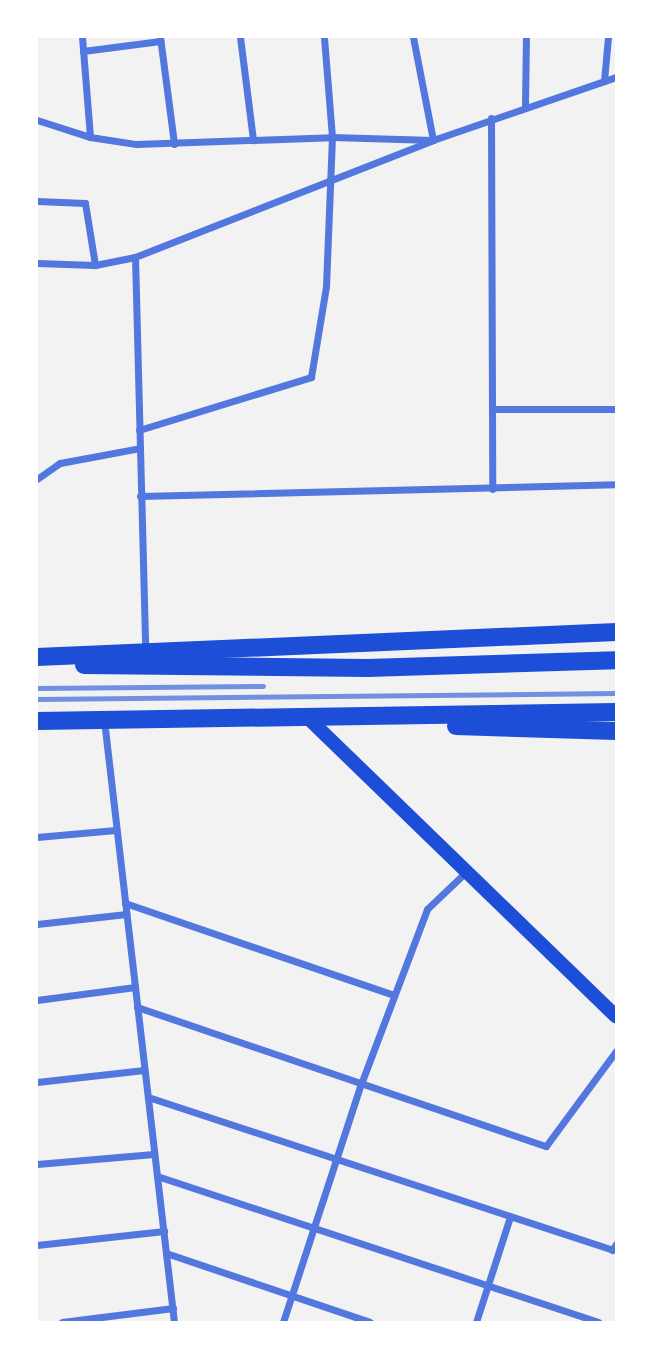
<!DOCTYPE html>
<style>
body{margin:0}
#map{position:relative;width:653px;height:1359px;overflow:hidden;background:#f2f2f2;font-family:Commissioner,sans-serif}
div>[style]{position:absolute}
.minor>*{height:7px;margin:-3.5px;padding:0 3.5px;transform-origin:3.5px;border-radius:3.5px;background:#5277de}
.secondary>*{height:14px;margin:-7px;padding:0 7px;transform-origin:7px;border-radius:7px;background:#1d4ed8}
.trunk>*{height:18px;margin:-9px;padding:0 9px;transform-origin:9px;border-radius:9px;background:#1d4ed8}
.rail>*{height:5px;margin:-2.5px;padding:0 2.5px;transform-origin:2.5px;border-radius:2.5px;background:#7290e2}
span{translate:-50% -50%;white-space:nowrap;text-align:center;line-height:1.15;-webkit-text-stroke:7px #fff;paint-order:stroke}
.frame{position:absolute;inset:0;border:38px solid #fff;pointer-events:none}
</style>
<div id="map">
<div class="minor">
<i style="left:82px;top:37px;width:100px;rotate:85.4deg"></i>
<i style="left:160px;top:37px;width:108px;rotate:82.5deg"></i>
<i style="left:240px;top:37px;width:104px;rotate:82.8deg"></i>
<i style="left:83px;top:51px;width:78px;rotate:-7.4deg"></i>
<i style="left:604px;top:81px;width:44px;rotate:-84.8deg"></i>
<i style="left:525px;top:106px;width:69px;rotate:-89.2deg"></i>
<i style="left:491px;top:118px;width:371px;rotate:89.8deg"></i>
<i style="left:37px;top:120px;width:56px;rotate:17.8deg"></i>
<i style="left:90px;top:137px;width:47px;rotate:8.7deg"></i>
<i style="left:136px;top:144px;width:196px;rotate:-2deg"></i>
<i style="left:332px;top:137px;width:101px;rotate:1.7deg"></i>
<i style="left:433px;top:140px;width:194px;rotate:-19deg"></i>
<i style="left:37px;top:201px;width:48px;rotate:2.4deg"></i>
<i style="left:85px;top:203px;width:63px;rotate:80.8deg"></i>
<i style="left:135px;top:257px;width:394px;rotate:88.5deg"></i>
<i style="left:37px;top:263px;width:58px;rotate:2deg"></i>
<i style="left:95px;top:265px;width:41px;rotate:-11.3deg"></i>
<i style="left:135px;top:257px;width:320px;rotate:-21.4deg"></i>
<i style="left:433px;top:140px;width:105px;rotate:-101deg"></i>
<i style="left:492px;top:409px;width:124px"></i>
<i style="left:139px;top:430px;width:180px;rotate:-17.1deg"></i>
<i style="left:311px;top:377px;width:92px;rotate:-80.6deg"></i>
<i style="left:326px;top:286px;width:149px;rotate:-87.7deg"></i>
<i style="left:332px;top:137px;width:100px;rotate:-94.6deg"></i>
<i style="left:37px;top:479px;width:28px;rotate:-35deg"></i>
<i style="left:60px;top:463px;width:81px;rotate:-10.6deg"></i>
<i style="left:140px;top:496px;width:476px;rotate:-1.4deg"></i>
<i style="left:104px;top:720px;width:606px;rotate:83.37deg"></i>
<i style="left:37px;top:837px;width:79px;rotate:-5.1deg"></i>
<i style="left:125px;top:903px;width:283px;rotate:18.9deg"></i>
<i style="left:37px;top:924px;width:90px;rotate:-6.4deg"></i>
<i style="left:37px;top:1000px;width:99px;rotate:-7.6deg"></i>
<i style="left:137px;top:1007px;width:432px;rotate:18.8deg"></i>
<i style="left:546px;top:1146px;width:118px;rotate:-53.6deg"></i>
<i style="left:37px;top:1082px;width:108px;rotate:-6.4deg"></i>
<i style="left:148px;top:1097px;width:489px;rotate:18.2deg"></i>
<i style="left:612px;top:1250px;width:7px;rotate:-56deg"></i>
<i style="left:37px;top:1164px;width:117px;rotate:-4.9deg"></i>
<i style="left:157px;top:1176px;width:465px;rotate:18.3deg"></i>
<i style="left:37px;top:1245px;width:128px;rotate:-6.3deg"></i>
<i style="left:166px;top:1253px;width:215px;rotate:18.7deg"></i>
<i style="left:62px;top:1322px;width:112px;rotate:-7.2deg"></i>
<i style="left:283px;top:1322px;width:250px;rotate:-71.9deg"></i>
<i style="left:361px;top:1084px;width:187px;rotate:-69.3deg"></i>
<i style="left:427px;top:909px;width:54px;rotate:-43.5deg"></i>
<i style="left:476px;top:1322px;width:110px;rotate:-72.1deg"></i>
</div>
<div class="secondary">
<i style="left:308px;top:718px;width:429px;rotate:44.1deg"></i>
</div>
<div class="trunk">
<i style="left:37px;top:657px;width:580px;rotate:-2.47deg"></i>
<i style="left:84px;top:665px;width:284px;rotate:0.6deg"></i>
<i style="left:368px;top:668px;width:248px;rotate:-1.8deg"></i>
<i style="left:37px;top:721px;width:579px;rotate:-0.89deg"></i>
<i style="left:456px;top:726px;width:160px;rotate:1.8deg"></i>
</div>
<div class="rail">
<i style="left:37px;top:688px;width:226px;rotate:-0.5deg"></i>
<i style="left:37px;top:699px;width:579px;rotate:-0.59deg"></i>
</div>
<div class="frame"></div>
</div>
